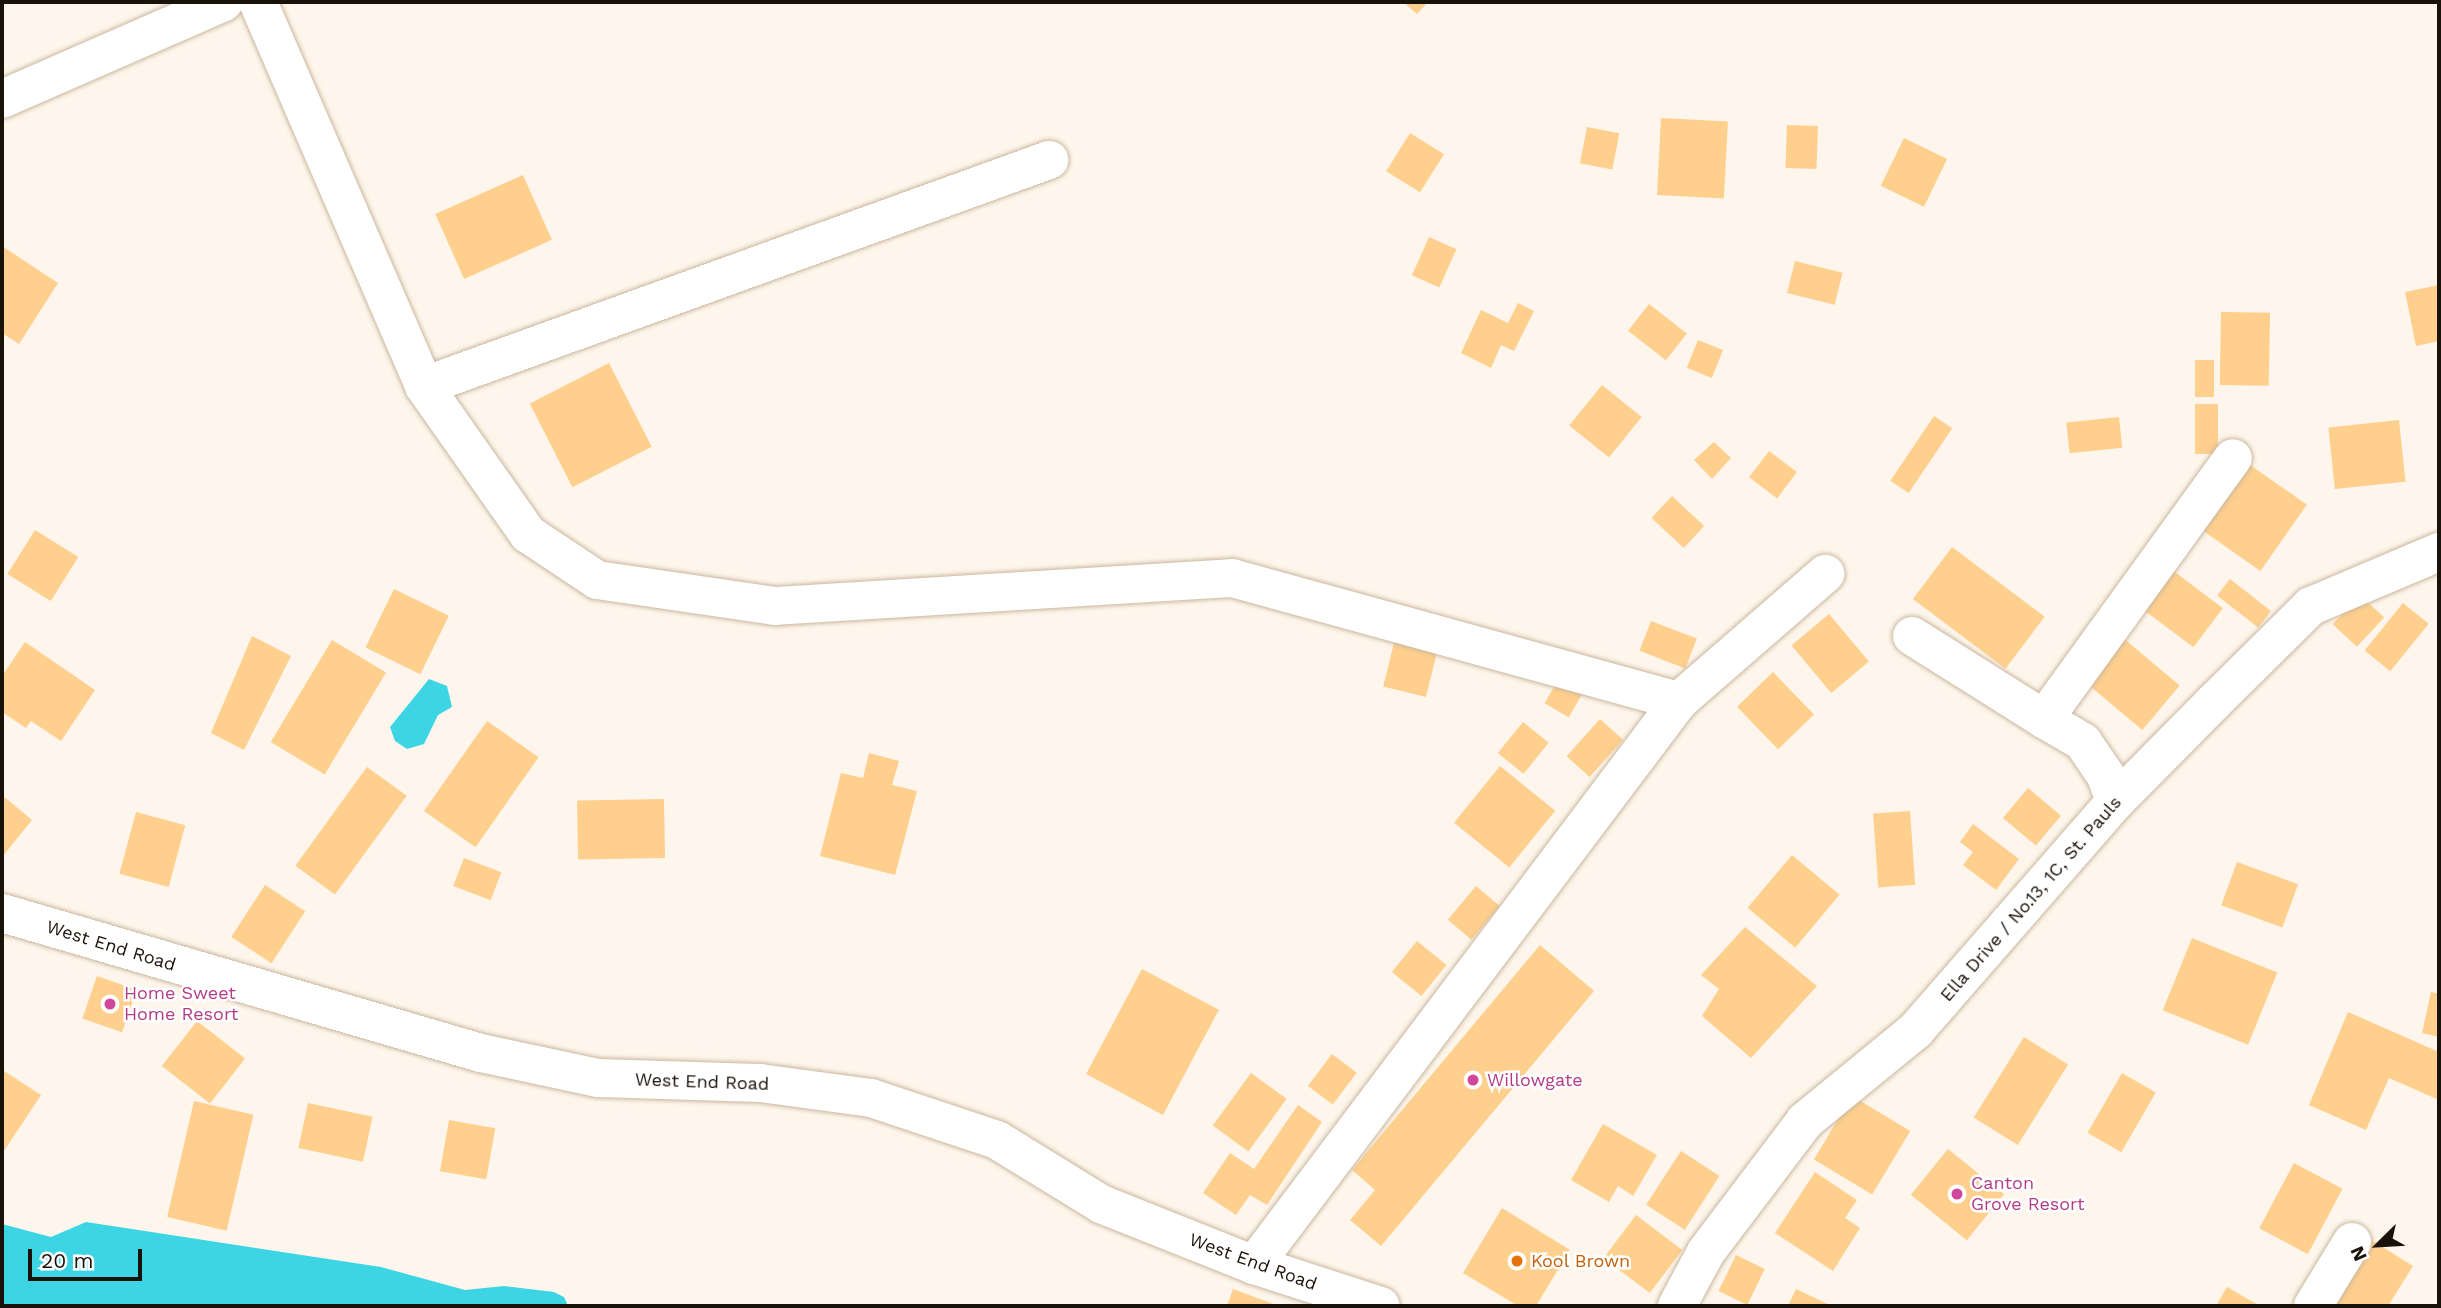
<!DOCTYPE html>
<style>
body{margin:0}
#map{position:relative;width:2441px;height:1308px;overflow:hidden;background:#fef6ec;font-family:"Work Sans",sans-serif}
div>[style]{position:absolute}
.water>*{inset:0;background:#3dd5e4}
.building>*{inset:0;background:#fecf8d;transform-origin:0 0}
.roads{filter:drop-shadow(0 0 2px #cab79e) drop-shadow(0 0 2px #cab79e)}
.street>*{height:38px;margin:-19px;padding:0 19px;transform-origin:19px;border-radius:19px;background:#fff}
.secondary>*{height:38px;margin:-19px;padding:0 19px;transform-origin:19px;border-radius:19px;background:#fff}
.dots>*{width:19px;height:19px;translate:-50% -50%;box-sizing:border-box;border:4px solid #fff;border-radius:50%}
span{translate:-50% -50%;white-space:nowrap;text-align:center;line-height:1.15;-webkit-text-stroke:5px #fff;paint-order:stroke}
.street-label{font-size:18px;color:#191209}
.hotel-label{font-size:18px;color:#b23c85}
.left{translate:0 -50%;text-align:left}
.food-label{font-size:18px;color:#c56008}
.frame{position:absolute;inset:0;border:4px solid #191209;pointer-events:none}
.north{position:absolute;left:2343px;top:1210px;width:70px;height:70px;-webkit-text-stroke:5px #fff;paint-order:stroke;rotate:246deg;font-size:19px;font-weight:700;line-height:28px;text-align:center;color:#191209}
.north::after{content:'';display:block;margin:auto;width:24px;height:32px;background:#191209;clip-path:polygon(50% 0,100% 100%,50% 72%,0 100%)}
.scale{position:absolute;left:28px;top:1249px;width:114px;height:32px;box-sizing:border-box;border:4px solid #191209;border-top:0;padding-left:9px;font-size:21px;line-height:24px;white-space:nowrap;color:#191209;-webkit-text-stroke:5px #fff;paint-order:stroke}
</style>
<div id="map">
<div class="water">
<i style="clip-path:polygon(429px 679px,447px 686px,452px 707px,438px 715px,424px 744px,407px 749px,395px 741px,390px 727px)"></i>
<i style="clip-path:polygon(86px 1222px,381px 1267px,465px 1290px,504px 1286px,554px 1292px,564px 1297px,568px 1306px,2px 1306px,2px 1224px,51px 1237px)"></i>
</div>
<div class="building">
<i style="clip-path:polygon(1403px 2px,1428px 2px,1417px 14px)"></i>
<i style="left:1661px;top:118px;width:67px;height:77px;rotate:3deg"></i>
<i style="left:1787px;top:125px;width:31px;height:43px;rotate:2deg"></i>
<i style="left:1587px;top:127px;width:33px;height:37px;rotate:11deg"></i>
<i style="left:1410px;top:133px;width:40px;height:45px;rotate:32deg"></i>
<i style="left:1904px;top:138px;width:48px;height:53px;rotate:26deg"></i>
<i style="left:523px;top:175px;width:71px;height:96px;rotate:66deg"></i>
<i style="left:1429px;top:237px;width:30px;height:42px;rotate:24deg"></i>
<i style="clip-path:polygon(2px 246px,58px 283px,19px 344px,2px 333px)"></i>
<i style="left:1795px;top:261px;width:49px;height:33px;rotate:14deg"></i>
<i style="clip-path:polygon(2439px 285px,2439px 341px,2416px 346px,2405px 292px)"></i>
<i style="clip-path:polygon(1518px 303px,1534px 311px,1514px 351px,1501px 345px,1491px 368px,1461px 353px,1481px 310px,1508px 323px)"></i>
<i style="left:1649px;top:304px;width:48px;height:34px;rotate:38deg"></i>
<i style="left:2221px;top:312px;width:49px;height:73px;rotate:1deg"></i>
<i style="left:1698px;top:340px;width:27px;height:30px;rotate:22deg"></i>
<i style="left:2195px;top:360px;width:19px;height:37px"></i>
<i style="left:609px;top:363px;width:94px;height:89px;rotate:63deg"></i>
<i style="left:1602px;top:385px;width:51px;height:52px;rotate:39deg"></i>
<i style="left:2195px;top:404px;width:23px;height:50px"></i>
<i style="left:1934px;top:416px;width:22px;height:78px;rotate:34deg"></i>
<i style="left:2119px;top:417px;width:31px;height:53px;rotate:84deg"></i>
<i style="left:2399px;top:420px;width:62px;height:71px;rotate:84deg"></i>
<i style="clip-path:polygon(1714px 442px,1731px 458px,1712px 479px,1694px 460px)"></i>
<i style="left:1769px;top:451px;width:35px;height:33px;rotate:37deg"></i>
<i style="left:2243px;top:460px;width:78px;height:81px;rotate:35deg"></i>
<i style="left:1672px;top:496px;width:44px;height:30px;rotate:43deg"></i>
<i style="left:35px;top:530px;width:51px;height:52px;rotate:32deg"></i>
<i style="left:1952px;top:547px;width:116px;height:65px;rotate:37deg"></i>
<i style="left:2167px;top:566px;width:70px;height:49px;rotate:37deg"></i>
<i style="left:2230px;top:579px;width:52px;height:21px;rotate:38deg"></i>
<i style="left:394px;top:589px;width:61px;height:65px;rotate:26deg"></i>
<i style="left:2360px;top:595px;width:33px;height:40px;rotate:43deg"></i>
<i style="left:2403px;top:603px;width:33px;height:61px;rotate:39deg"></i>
<i style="left:1829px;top:614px;width:62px;height:49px;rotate:50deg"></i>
<i style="left:1651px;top:621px;width:49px;height:32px;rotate:21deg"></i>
<i style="left:1396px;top:635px;width:44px;height:53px;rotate:14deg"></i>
<i style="clip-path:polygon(252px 636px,291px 656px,244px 750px,211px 733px)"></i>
<i style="left:2123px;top:638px;width:74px;height:58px;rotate:40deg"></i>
<i style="left:332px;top:640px;width:63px;height:119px;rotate:31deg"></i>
<i style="clip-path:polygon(25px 642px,95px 690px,61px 741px,31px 721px,26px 728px,2px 712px,2px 676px)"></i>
<i style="left:1773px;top:672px;width:59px;height:50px;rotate:46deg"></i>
<i style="left:1562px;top:673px;width:28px;height:35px;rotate:30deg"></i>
<i style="left:1600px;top:719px;width:31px;height:50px;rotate:42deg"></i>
<i style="left:487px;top:721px;width:63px;height:110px;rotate:35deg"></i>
<i style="left:1523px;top:722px;width:33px;height:40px;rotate:39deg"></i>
<i style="clip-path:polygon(869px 753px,899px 761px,892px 785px,917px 791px,895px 875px,820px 856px,841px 773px,863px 778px)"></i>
<i style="left:1500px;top:766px;width:71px;height:73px;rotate:39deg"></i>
<i style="left:367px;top:767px;width:49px;height:122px;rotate:36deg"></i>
<i style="left:2028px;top:788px;width:43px;height:39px;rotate:40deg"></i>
<i style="clip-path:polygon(2px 795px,32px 820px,2px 857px)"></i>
<i style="left:664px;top:799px;width:59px;height:87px;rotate:89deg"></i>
<i style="left:1910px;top:811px;width:74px;height:37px;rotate:86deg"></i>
<i style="left:136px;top:812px;width:51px;height:64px;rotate:15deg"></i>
<i style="clip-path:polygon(1973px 824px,2019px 859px,1996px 890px,1963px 865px,1973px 852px,1960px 842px)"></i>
<i style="left:1792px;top:855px;width:62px;height:69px;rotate:40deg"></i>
<i style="left:464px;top:858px;width:40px;height:30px;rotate:21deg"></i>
<i style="left:2237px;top:862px;width:65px;height:46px;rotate:20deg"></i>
<i style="left:265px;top:885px;width:48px;height:62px;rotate:33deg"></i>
<i style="left:1476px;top:886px;width:31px;height:44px;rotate:40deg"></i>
<i style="clip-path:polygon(1745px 927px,1817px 986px,1751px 1058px,1702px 1016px,1719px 989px,1701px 975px)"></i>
<i style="left:2192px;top:938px;width:92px;height:78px;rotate:22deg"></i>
<i style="left:1417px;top:941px;width:38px;height:40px;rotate:39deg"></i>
<i style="clip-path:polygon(1540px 945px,1594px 991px,1381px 1246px,1350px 1220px,1375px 1190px,1352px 1170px)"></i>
<i style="left:1142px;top:969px;width:87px;height:119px;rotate:28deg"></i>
<i style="left:97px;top:976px;width:42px;height:45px;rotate:19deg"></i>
<i style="clip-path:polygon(2431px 992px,2439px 994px,2439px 1037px,2422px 1033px)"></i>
<i style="clip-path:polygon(2348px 1012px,2439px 1052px,2439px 1100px,2389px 1078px,2366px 1130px,2309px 1105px)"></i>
<i style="left:197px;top:1021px;width:61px;height:57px;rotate:38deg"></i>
<i style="left:2024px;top:1037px;width:52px;height:95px;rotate:32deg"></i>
<i style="left:1332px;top:1054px;width:31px;height:40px;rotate:37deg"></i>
<i style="clip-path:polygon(4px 1071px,41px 1095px,2px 1154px,2px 1074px)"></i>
<i style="left:1251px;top:1073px;width:44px;height:65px;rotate:36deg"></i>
<i style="left:2122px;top:1073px;width:39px;height:69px;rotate:30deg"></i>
<i style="left:1852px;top:1096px;width:68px;height:74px;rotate:31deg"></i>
<i style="left:194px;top:1101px;width:61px;height:119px;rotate:13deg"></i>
<i style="left:308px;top:1103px;width:66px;height:46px;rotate:12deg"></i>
<i style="clip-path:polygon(1298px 1105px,1322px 1122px,1267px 1205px,1250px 1195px,1236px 1215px,1203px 1193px,1230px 1153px,1254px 1169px)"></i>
<i style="left:449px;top:1120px;width:47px;height:52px;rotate:10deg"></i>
<i style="clip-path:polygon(1603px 1124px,1657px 1155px,1633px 1196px,1618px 1186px,1609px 1202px,1571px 1180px)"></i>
<i style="left:1948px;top:1149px;width:72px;height:59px;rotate:39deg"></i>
<i style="left:1681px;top:1151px;width:46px;height:64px;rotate:33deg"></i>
<i style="left:2294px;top:1163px;width:55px;height:74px;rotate:28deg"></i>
<i style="clip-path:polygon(1815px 1172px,1857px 1200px,1845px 1218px,1860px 1228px,1833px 1271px,1775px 1233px)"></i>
<i style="clip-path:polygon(1502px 1208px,1570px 1250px,1536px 1306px,1518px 1306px,1463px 1273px)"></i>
<i style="left:1636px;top:1215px;width:58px;height:54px;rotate:37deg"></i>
<i style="clip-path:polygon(2365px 1236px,2413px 1266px,2388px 1306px,2325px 1306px)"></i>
<i style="left:1736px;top:1255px;width:32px;height:40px;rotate:26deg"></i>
<i style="clip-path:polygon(2227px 1287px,2260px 1306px,2216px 1306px)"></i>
<i style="clip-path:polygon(1233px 1289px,1279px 1306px,1227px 1306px)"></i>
<i style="clip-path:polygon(1796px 1289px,1832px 1306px,1788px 1306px)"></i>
</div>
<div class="roads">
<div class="street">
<i style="left:258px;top:2px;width:418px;rotate:66.6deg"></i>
<i style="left:424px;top:386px;width:181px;rotate:54.9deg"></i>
<i style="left:528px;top:534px;width:83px;rotate:33.7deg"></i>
<i style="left:597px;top:580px;width:180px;rotate:8.3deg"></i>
<i style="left:775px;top:606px;width:458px;rotate:-3.5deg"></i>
<i style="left:1232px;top:578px;width:464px;rotate:15.4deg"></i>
<i style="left:2px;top:99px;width:242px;rotate:-23.6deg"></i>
<i style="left:424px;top:386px;width:665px;rotate:-19.88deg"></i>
<i style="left:1912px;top:636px;width:156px;rotate:32.2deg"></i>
<i style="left:2115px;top:802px;width:28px;rotate:-109deg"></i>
<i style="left:2106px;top:776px;width:41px;rotate:-124.1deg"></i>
<i style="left:2083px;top:742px;width:45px;rotate:-149.5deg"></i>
<i style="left:2044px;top:719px;width:322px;rotate:-54.1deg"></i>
<i style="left:1254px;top:1265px;width:706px;rotate:-53deg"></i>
<i style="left:1679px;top:701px;width:194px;rotate:-41deg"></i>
<i style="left:1677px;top:1306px;width:61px;rotate:-61.8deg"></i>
<i style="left:1706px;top:1252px;width:164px;rotate:-52.9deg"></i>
<i style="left:1805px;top:1121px;width:144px;rotate:-39.3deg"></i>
<i style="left:1916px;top:1030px;width:303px;rotate:-48.9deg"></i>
<i style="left:2115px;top:802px;width:139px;rotate:-45.3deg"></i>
<i style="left:2213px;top:703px;width:138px;rotate:-44.7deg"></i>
<i style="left:2311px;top:606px;width:139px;rotate:-22.9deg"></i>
<i style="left:2313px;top:1306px;width:75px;rotate:-58.6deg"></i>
</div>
<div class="secondary">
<i style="left:2px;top:913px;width:499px;rotate:16.3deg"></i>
<i style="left:481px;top:1053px;width:120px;rotate:12.1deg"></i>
<i style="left:598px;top:1078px;width:162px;rotate:1.8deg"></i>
<i style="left:760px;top:1083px;width:112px;rotate:7.7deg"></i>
<i style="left:871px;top:1098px;width:133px;rotate:18.4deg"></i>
<i style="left:997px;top:1140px;width:122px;rotate:31.6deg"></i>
<i style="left:1101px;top:1204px;width:165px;rotate:21.7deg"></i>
<i style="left:1254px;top:1265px;width:133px;rotate:17.9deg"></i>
</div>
</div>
<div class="dots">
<i style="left:110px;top:1004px;background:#d1479c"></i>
<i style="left:1473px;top:1080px;background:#d1479c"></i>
<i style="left:1957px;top:1194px;background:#d1479c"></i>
<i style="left:1517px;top:1261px;background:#e8710a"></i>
</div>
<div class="street-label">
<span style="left:2031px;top:899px;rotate:-49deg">Ella Drive / No.13, 1C, St. Pauls</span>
<span style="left:111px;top:946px;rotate:17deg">West End Road</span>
<span style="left:702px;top:1082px;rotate:2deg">West End Road</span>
<span style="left:1253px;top:1262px;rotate:20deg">West End Road</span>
</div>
<div class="hotel-label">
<span class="left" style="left:124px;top:1004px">Home Sweet<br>Home Resort</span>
<span class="left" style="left:1487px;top:1080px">Willowgate</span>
<span class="left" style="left:1971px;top:1194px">Canton<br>Grove Resort</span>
</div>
<div class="food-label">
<span class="left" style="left:1531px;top:1261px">Kool Brown</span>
</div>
<div class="frame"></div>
<div class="north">N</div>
<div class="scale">20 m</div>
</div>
